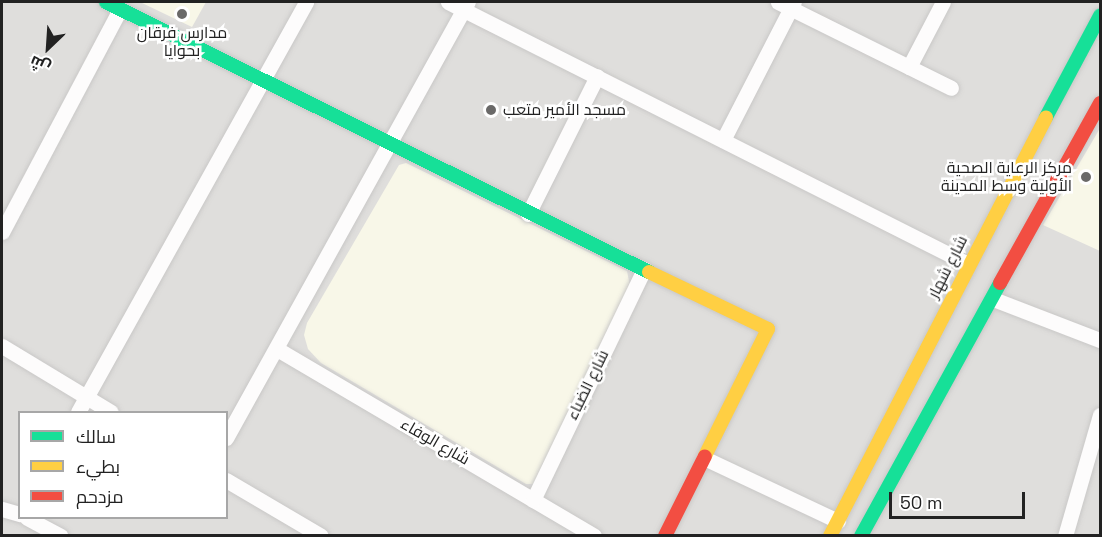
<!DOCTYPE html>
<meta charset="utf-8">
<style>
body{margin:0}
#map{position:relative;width:1102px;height:537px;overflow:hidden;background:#f0eeeb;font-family:"Space Grotesk",Cairo,sans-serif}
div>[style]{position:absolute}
.residential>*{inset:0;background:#dfdedc}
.education>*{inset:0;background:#f8f7e8}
.roads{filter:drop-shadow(0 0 2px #c9c8c7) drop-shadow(0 0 2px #c9c8c7)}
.street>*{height:15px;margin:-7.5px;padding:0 7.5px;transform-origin:7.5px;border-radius:7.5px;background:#fdfcfc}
.fast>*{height:14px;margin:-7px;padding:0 7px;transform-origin:7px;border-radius:7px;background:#16e098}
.slow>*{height:14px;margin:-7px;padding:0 7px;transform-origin:7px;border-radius:7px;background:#ffcf43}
.jam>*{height:14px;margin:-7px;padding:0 7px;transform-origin:7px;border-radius:7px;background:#f24e42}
.dots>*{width:16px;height:16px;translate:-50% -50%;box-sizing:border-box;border:3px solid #fff;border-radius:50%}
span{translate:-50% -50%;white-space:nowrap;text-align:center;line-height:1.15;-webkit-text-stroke:5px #fff;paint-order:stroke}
.poi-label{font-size:16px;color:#222}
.left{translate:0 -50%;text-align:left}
.right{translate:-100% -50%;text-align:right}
.street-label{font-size:16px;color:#222}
.frame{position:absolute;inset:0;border:3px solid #222;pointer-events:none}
.legend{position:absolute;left:18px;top:411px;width:210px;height:108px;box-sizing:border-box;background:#fff;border:2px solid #a7a7a7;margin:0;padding:8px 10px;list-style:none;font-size:18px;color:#222}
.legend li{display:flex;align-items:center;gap:12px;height:30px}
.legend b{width:30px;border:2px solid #a7a7a7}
.north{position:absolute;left:18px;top:18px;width:60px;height:60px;-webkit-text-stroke:4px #fff;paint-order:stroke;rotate:205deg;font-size:16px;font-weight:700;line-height:24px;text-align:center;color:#222}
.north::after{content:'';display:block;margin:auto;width:21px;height:27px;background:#222;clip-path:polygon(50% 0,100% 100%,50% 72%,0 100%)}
.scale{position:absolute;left:889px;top:492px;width:136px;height:27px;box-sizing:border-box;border:3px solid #222;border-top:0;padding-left:8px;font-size:18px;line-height:21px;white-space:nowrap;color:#222;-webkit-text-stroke:4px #fff;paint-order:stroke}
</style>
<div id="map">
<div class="residential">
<i style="clip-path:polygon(evenodd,2px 2px,1100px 2px,1100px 535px,2px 535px,2px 2px,20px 412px,226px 412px,226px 518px,20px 518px,20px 412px)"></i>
</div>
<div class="education">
<i style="clip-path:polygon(140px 2px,206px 2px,192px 27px)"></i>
<i style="clip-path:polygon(1099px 130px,1100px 130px,1100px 251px,1043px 225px)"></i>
<i style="clip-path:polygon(406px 163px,627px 271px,630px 286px,533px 484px,526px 484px,321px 363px,308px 349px,304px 335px,307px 323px,399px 165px)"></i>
</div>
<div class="roads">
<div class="street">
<i style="left:448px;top:2px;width:582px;rotate:26.74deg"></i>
<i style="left:778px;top:2px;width:193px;rotate:26.4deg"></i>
<i style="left:909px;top:67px;width:73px;rotate:-62.4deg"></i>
<i style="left:723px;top:140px;width:155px;rotate:-62.8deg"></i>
<i style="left:528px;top:214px;width:154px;rotate:-63.4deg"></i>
<i style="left:2px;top:232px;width:252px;rotate:-62.1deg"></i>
<i style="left:993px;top:299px;width:115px;rotate:21deg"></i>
<i style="left:2px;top:346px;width:127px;rotate:31.2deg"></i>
<i style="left:277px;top:349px;width:368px;rotate:30.5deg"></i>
<i style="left:78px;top:412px;width:469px;rotate:-60.9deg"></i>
<i style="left:226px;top:438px;width:499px;rotate:-61deg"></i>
<i style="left:704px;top:458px;width:148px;rotate:25.2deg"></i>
<i style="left:226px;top:480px;width:110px;rotate:30.5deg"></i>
<i style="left:533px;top:500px;width:256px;rotate:-64.3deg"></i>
<i style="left:2px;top:509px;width:19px;rotate:16deg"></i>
<i style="left:27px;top:518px;width:38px;rotate:28deg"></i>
<i style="left:1065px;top:536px;width:126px;rotate:-73.9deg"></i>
</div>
<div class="fast">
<i style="left:106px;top:2px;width:606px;rotate:26.44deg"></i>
<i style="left:1046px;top:117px;width:115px;rotate:-61.9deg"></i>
<i style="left:861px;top:536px;width:289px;rotate:-61.2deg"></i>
</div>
<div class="slow">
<i style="left:649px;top:272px;width:132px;rotate:25.6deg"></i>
<i style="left:768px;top:329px;width:142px;rotate:116.4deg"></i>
<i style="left:830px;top:536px;width:471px;rotate:-62.7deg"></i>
</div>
<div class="jam">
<i style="left:1000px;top:283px;width:206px;rotate:-60.9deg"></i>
<i style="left:665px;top:536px;width:89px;rotate:-63.4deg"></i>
</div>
</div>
<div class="dots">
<i style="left:182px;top:14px;background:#6a6968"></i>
<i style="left:491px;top:110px;background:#6a6968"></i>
<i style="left:1086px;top:177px;background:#6a6968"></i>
</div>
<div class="poi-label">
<span style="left:182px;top:42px">مدارس فرقان<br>بحوايا</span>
<span class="left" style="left:503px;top:110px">مسجد الأمير متعب</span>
<span class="right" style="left:1072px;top:177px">مركز الرعاية الصحية<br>الأولية وسط المدينة</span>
</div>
<div class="street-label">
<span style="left:948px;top:267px;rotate:-63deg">شارع شهار</span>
<span style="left:588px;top:385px;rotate:-64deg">شارع الضياء</span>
<span style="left:435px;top:442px;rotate:30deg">شارع الوفاء</span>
</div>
<div class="frame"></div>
<ul class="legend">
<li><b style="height:8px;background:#16e098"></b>سالك</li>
<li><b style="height:8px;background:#ffcf43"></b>بطيء</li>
<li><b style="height:8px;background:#f24e42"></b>مزدحم</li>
</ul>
<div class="north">ش</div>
<div class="scale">50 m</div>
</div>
